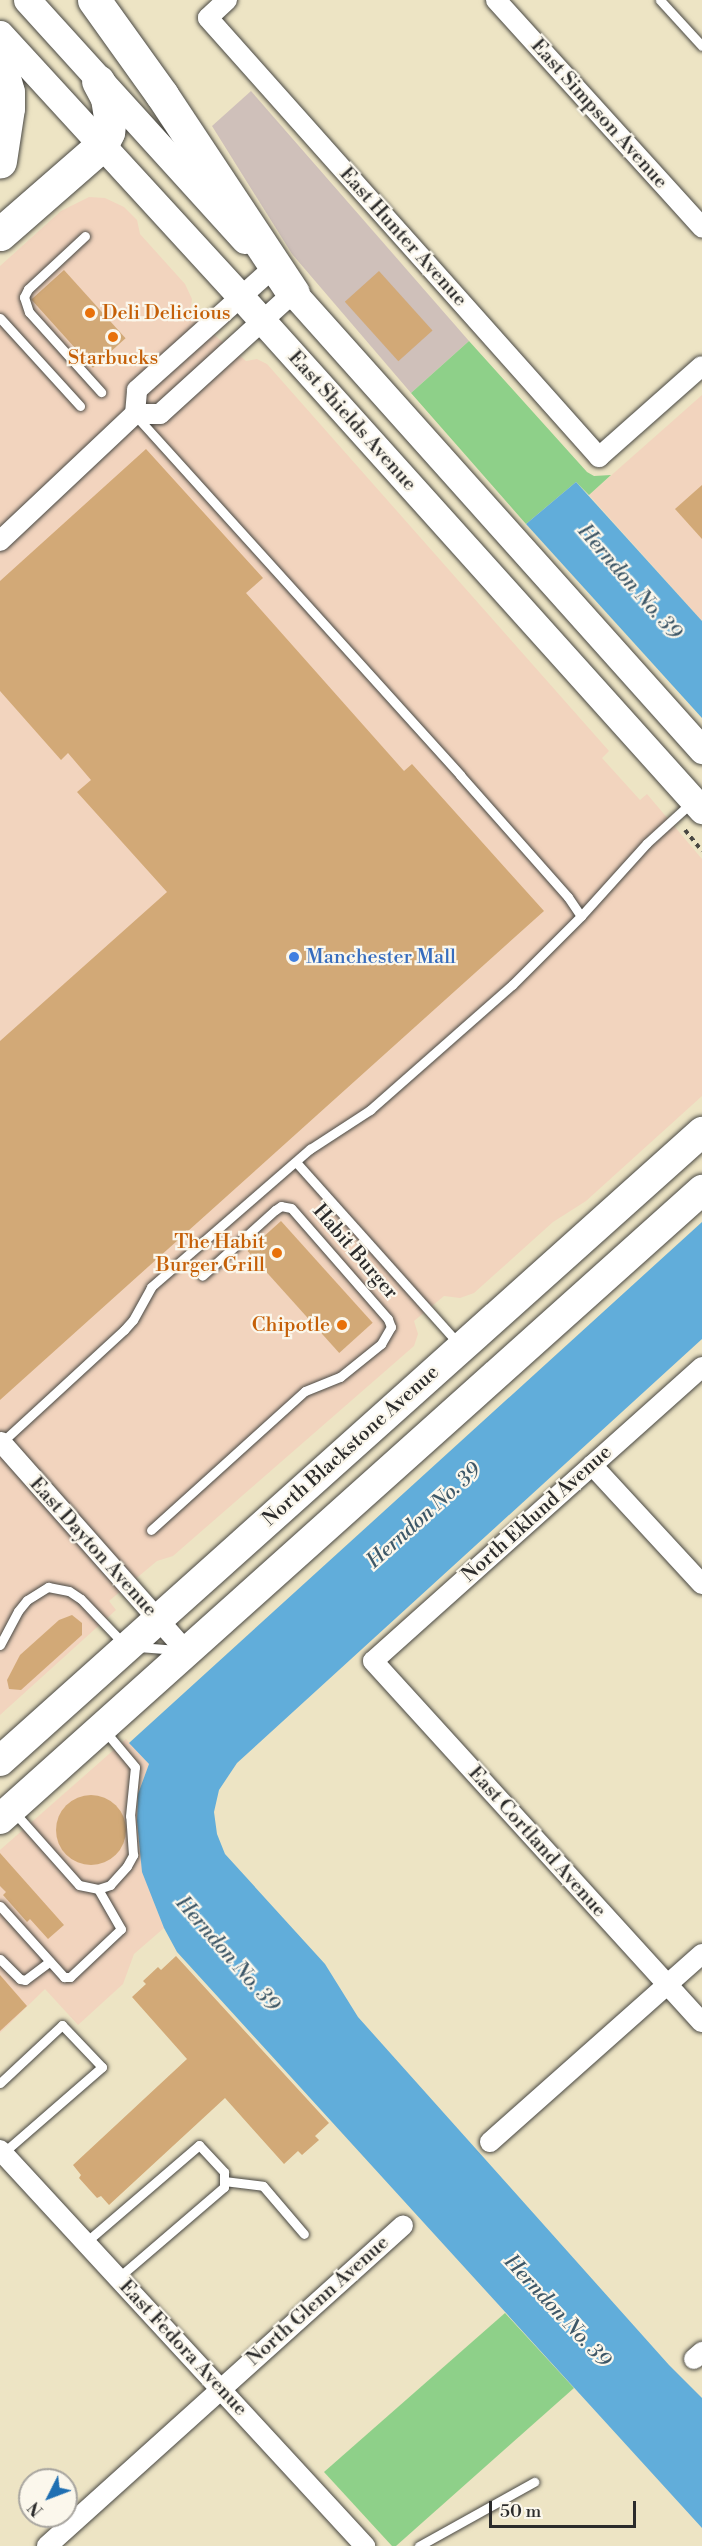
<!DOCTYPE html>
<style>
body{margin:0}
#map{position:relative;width:702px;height:2546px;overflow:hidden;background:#ede4c4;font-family:"Libre Bodoni",serif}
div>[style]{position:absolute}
.built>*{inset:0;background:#f2d4be}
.industrial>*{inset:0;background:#cfc0ba}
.green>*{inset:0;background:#8ed089}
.water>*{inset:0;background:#61adda}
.building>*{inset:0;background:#d2a977;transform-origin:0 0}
.round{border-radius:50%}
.path>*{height:4px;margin-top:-2px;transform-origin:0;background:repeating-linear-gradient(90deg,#484742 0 4.5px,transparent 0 9px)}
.roads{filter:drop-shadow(0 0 2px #484742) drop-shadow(0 0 2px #484742)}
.service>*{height:9px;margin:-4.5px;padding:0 4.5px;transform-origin:4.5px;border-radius:4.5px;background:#fff}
.minor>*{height:20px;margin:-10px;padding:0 10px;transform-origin:10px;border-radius:10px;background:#fff}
.secondary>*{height:27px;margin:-13.5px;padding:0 13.5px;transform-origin:13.5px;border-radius:13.5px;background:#fff}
.primary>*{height:30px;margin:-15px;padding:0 15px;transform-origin:15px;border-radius:15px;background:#fff}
.motorway>*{height:33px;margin:-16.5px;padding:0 16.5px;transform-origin:16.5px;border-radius:16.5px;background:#fff}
.dots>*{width:16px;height:16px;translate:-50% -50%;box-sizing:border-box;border:3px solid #fbf7ec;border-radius:50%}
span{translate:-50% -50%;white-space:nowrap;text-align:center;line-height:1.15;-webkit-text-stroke:4.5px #fbf7ec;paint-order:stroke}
.street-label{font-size:20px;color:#2b2b2b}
.food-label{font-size:20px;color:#c56008}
.left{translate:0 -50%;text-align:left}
.right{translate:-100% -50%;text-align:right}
.shop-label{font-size:20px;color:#366cbe}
.water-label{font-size:21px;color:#3e5868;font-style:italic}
.north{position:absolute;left:18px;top:2468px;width:60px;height:60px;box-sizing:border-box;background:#fbf7ec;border:2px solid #a8a59f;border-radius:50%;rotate:228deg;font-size:16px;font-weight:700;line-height:24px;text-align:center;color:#2b2b2b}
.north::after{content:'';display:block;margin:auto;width:21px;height:27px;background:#1f6fb2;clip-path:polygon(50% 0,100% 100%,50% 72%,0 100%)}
.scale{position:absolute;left:489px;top:2501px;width:147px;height:27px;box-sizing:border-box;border:3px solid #2b2b2b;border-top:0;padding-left:8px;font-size:18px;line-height:21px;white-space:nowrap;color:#2b2b2b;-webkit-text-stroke:4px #fbf7ec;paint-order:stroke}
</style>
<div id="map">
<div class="built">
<i style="clip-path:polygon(89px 197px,105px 198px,124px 207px,137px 220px,140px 234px,185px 284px,192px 299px,190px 315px,246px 361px,257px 359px,267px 364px,609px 751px,602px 758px,640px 800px,647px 794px,702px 859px,702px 1096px,586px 1201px,553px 1222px,474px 1293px,460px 1298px,444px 1296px,414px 1321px,418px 1334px,414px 1346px,173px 1556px,157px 1561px,109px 1601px,116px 1610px,0 1715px,0 266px,61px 211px)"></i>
<i style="clip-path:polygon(702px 395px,702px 621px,589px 495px)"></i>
<i style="clip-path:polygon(126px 1739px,149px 1764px,138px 1794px,155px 1905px,164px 1928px,134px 1954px,123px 1984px,78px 2025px,45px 1989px,0 2033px,0 1850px)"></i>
</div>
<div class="industrial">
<i style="clip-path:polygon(251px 91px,469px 341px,411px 393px,292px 254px,212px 126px)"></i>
</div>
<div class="green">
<i style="clip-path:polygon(469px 341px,587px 472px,594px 476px,611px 475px,589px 495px,576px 482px,526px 524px,411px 393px)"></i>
<i style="clip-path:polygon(505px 2313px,574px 2388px,396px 2546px,392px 2546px,324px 2472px)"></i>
</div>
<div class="water">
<i style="clip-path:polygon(576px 482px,702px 621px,702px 718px,526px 524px)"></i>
<i style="clip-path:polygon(702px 1222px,702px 1339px,237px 1763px,219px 1790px,214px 1812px,217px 1834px,225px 1854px,325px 1964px,358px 2017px,669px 2365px,702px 2398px,702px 2528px,177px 1952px,164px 1928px,142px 1872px,137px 1821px,138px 1794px,149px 1764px,129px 1743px)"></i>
</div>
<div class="building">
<i style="left:64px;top:270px;width:92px;height:44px;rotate:48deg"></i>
<i style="left:379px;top:271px;width:80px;height:46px;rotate:48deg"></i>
<i style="clip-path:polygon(146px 449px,263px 578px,246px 593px,404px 771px,412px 764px,544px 911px,0 1400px,0 1041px,167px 892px,77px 792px,91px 780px,68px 753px,61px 760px,0 691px,0 581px)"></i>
<i style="clip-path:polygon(702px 485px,702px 539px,675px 509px)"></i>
<i style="left:281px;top:1221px;width:137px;height:45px;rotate:48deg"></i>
<i style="clip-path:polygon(72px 1615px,82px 1623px,82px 1635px,21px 1690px,9px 1689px,7px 1680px,20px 1655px,59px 1620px)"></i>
<i class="round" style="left:56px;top:1795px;width:70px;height:70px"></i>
<i style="clip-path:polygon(0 1853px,64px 1925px,48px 1939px,30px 1919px,27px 1922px,3px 1895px,6px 1892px,0 1886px)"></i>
<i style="clip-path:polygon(176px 1956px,329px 2123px,315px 2136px,319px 2140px,302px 2155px,298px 2151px,284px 2164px,225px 2098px,109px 2205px,101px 2196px,97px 2198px,79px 2178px,81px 2175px,73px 2165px,187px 2059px,132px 1997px,146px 1984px,143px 1981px,158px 1967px,161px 1970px)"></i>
<i style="clip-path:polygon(0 1975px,27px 2006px,0 2031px)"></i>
</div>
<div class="path">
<i style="left:685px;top:830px;width:27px;rotate:51deg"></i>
</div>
<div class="roads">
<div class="service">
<i style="left:660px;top:0;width:62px;rotate:47.6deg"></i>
<i style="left:85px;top:236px;width:78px;rotate:137.1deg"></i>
<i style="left:28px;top:289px;width:9px;rotate:117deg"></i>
<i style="left:24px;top:297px;width:16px;rotate:72deg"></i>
<i style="left:29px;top:312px;width:108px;rotate:48deg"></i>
<i style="left:0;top:318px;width:119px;rotate:47.7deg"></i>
<i style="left:136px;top:416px;width:484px;rotate:47.9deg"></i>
<i style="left:460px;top:775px;width:163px;rotate:48.5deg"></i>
<i style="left:568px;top:897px;width:23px;rotate:56deg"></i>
<i style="left:296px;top:1162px;width:243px;rotate:48.2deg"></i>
<i style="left:1px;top:1443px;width:167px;rotate:-42.6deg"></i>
<i style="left:124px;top:1330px;width:13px;rotate:-48deg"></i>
<i style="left:133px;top:1320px;width:38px;rotate:-61deg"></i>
<i style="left:151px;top:1287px;width:211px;rotate:-41deg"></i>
<i style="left:310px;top:1149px;width:72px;rotate:-33deg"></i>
<i style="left:370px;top:1110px;width:189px;rotate:-41.4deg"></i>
<i style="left:512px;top:985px;width:98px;rotate:-45deg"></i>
<i style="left:581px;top:916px;width:98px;rotate:-47.9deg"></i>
<i style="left:647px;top:843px;width:61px;rotate:-42.3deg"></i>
<i style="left:151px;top:1530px;width:207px;rotate:-42.1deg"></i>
<i style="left:305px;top:1391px;width:38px;rotate:-22deg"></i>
<i style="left:340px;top:1377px;width:53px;rotate:-38.8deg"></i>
<i style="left:381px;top:1344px;width:20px;rotate:-60deg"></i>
<i style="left:391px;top:1327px;width:9px;rotate:-111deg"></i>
<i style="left:388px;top:1319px;width:147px;rotate:-131.1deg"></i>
<i style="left:291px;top:1208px;width:10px;rotate:-169deg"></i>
<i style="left:281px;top:1206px;width:7px;rotate:146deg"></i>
<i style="left:275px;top:1210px;width:98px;rotate:137.9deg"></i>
<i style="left:0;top:1645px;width:38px;rotate:-62deg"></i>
<i style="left:18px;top:1611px;width:14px;rotate:-51deg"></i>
<i style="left:27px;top:1600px;width:25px;rotate:-32deg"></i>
<i style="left:48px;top:1587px;width:21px;rotate:11deg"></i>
<i style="left:69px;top:1591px;width:14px;rotate:34deg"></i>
<i style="left:81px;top:1599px;width:64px;rotate:46.3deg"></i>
<i style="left:138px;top:1647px;width:40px;rotate:4.3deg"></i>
<i style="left:15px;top:1813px;width:96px;rotate:48.4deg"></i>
<i style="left:79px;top:1885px;width:19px;rotate:12deg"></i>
<i style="left:98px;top:1889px;width:13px;rotate:-18deg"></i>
<i style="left:110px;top:1885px;width:25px;rotate:-48deg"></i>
<i style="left:127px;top:1866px;width:13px;rotate:-61deg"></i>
<i style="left:133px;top:1855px;width:39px;rotate:-94deg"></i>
<i style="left:130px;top:1816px;width:49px;rotate:-84.2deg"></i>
<i style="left:135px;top:1767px;width:47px;rotate:-129.8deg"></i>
<i style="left:0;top:1906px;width:96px;rotate:48deg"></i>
<i style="left:64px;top:1977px;width:6px"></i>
<i style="left:70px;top:1977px;width:70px;rotate:-43.3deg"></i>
<i style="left:121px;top:1929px;width:46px;rotate:-119.9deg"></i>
<i style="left:0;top:1959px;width:28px;rotate:45deg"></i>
<i style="left:20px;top:1979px;width:5px;rotate:11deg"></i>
<i style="left:25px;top:1980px;width:31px;rotate:-37deg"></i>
<i style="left:0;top:2083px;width:85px;rotate:-43.1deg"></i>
<i style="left:62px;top:2025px;width:58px;rotate:46.4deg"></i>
<i style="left:102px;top:2067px;width:131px;rotate:139deg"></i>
<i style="left:224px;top:2181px;width:39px;rotate:7deg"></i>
<i style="left:263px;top:2186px;width:63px;rotate:49.5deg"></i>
<i style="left:86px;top:2242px;width:149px;rotate:-40.6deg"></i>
<i style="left:199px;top:2145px;width:37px;rotate:47deg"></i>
<i style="left:224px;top:2172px;width:15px;rotate:90deg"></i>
<i style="left:224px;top:2187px;width:140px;rotate:139.4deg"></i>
<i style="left:419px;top:2546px;width:132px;rotate:-29.1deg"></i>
</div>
<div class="minor">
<i style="left:227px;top:0;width:26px;rotate:137deg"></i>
<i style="left:208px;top:18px;width:588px;rotate:48.31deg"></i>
<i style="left:599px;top:457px;width:137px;rotate:-41.5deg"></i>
<i style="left:496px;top:0;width:307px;rotate:47.8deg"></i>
<i style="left:135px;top:414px;width:25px"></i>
<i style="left:160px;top:414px;width:180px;rotate:-42.3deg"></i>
<i style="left:0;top:541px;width:185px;rotate:-43.3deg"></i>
<i style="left:135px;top:414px;width:24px;rotate:-85deg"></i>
<i style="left:137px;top:390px;width:181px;rotate:-41.9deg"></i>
<i style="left:702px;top:1367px;width:441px;rotate:138.2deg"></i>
<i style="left:373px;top:1661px;width:488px;rotate:47.7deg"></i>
<i style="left:1px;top:1442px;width:279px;rotate:48.5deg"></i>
<i style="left:592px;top:1465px;width:162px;rotate:47.3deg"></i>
<i style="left:490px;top:2142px;width:283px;rotate:-41.6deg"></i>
<i style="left:0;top:2150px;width:539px;rotate:47.33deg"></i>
<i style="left:694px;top:2359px;width:11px;rotate:-41deg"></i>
<i style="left:47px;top:2546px;width:479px;rotate:-42deg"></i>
</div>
<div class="secondary">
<i style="left:27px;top:0;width:324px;rotate:47.8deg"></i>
<i style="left:0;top:34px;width:357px;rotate:47.5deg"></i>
<i style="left:241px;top:297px;width:690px;rotate:48.06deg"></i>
<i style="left:279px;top:277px;width:635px;rotate:48.19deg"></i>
</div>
<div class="primary">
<i style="left:0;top:1761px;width:943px;rotate:-41.86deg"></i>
<i style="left:0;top:1819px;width:943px;rotate:-41.86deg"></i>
</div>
<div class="motorway">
<i style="left:94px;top:0;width:117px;rotate:54.4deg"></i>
<i style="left:162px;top:95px;width:237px;rotate:56.5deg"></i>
<i style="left:0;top:64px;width:29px;rotate:74deg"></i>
<i style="left:8px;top:92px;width:16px;rotate:90deg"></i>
<i style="left:8px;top:108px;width:54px;rotate:98.6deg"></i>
<i style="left:0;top:234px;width:134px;rotate:-41.1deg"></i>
<i style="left:101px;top:146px;width:16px;rotate:-63deg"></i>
<i style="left:108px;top:132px;width:15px;rotate:-82deg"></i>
<i style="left:110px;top:117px;width:19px;rotate:-99deg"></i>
<i style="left:107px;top:98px;width:19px;rotate:-118deg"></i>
</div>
</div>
<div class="dots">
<i style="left:90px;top:313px;background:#e8710a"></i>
<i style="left:113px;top:337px;background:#e8710a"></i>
<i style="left:294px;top:957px;background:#3f7fe0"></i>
<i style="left:277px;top:1253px;background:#e8710a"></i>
<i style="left:342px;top:1325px;background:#e8710a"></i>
</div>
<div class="street-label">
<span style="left:599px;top:114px;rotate:48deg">East Simpson Avenue</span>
<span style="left:403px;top:237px;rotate:48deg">East Hunter Avenue</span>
<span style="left:352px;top:421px;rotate:48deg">East Shields Avenue</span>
<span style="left:355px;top:1252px;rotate:49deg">Habit Burger</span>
<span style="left:351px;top:1446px;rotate:-42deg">North Blackstone Avenue</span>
<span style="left:537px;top:1514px;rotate:-42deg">North Eklund Avenue</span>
<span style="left:93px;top:1547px;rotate:48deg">East Dayton Avenue</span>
<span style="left:537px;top:1842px;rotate:48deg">East Cortland Avenue</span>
<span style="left:318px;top:2301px;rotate:-42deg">North Glenn Avenue</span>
<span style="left:183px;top:2348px;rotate:47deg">East Fedora Avenue</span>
</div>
<div class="food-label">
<span class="left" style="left:102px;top:313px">Deli Delicious</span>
<span style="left:113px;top:358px">Starbucks</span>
<span class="right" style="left:265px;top:1254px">The Habit<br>Burger Grill</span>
<span class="right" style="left:330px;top:1325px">Chipotle</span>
</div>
<div class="shop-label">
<span class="left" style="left:306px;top:957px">Manchester Mall</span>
</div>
<div class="water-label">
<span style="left:629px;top:582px;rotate:49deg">Herndon No. 39</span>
<span style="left:424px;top:1516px;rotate:-42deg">Herndon No. 39</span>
<span style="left:227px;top:1954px;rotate:49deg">Herndon No. 39</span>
<span style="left:557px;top:2311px;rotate:47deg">Herndon No. 39</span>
</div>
<div class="north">N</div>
<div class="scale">50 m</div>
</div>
